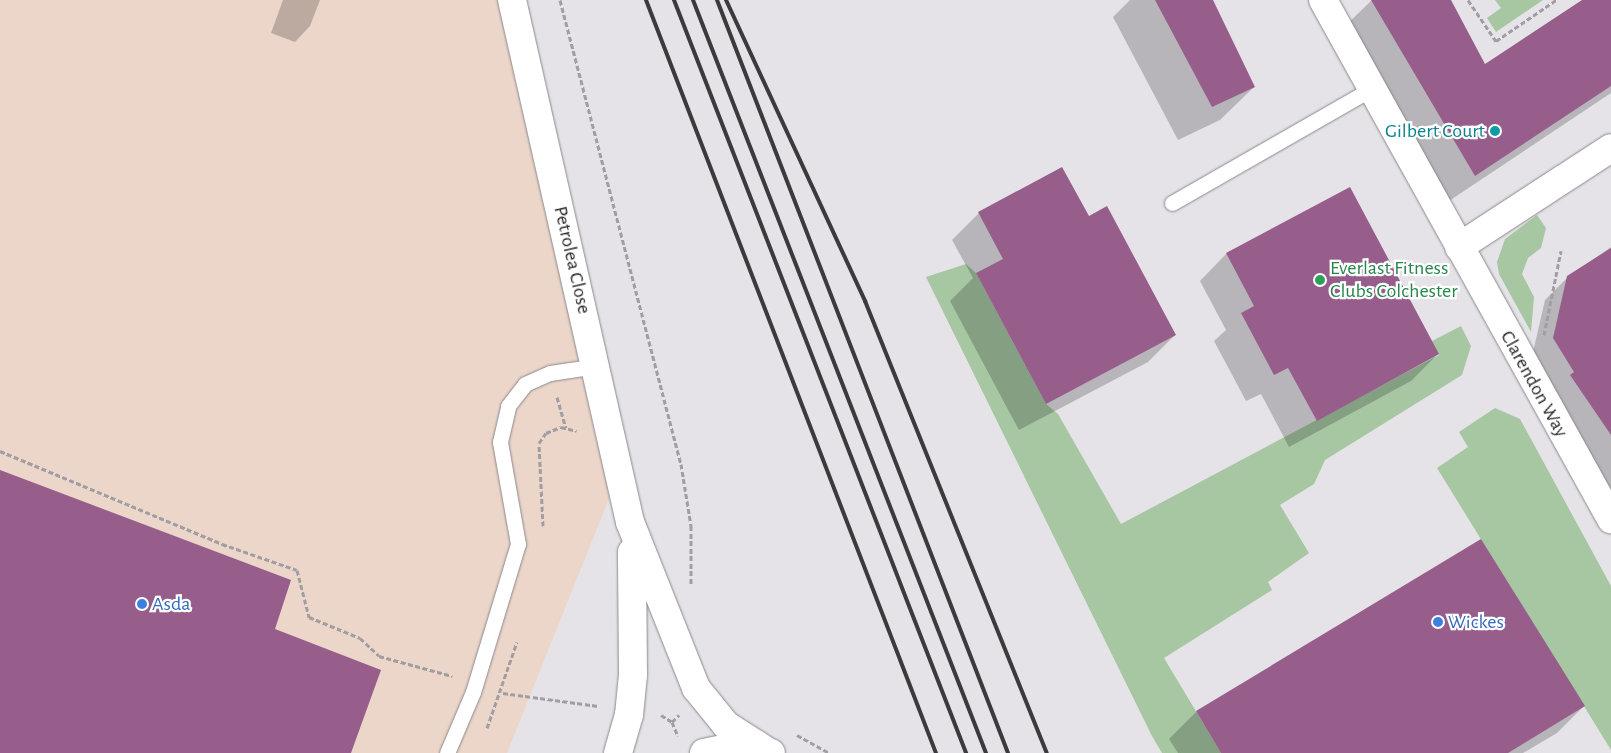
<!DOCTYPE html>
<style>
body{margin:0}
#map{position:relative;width:1611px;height:753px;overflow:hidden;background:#e5e3e8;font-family:"Alegreya Sans",sans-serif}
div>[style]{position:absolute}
.commercial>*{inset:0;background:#ecd5c9}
.green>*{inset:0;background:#a6c7a2}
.shadow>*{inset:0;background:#0003}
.building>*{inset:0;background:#975e8c}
.path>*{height:3px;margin-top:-1.5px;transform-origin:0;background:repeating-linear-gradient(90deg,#a09ea2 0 5px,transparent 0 7.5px)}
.roads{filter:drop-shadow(0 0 1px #8a898d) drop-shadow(0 0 1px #8a898d)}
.service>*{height:15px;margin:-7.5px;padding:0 7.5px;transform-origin:7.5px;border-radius:7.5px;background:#fff}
.minor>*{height:28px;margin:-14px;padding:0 14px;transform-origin:14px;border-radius:14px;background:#fff}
.primary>*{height:28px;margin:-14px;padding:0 14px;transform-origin:14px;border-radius:14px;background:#fff}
.rail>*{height:4px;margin:-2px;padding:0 2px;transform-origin:2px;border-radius:2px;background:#3b3a3c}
.dots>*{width:14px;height:14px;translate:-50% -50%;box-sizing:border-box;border:2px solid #fff;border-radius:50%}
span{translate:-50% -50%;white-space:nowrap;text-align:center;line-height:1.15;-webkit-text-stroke:4.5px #fff;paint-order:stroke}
.culture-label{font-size:20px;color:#0d838f}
.right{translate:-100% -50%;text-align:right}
.street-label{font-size:20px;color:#272628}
.leisure-label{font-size:20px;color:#27864d}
.left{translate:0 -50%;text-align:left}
.shop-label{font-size:20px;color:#366cbe}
</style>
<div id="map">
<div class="commercial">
<i style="clip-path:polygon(0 0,514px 0,614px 486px,507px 753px,0 753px)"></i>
</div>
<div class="green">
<i style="clip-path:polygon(1495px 0,1543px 0,1496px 32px,1487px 18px,1501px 8px)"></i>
<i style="clip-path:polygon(1537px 215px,1546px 228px,1541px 248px,1528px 258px,1522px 274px,1534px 297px,1531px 332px,1499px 274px,1497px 262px,1505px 239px)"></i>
<i style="clip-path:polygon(966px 264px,976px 273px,1046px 404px,1058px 414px,1121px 524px,1439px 355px,1432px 341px,1461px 326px,1471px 346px,1462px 375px,1325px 460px,1314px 484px,1280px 505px,1309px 553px,1268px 582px,1272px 590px,1164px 658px,1221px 753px,1162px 753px,1152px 736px,926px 277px)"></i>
<i style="clip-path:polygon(1495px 408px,1520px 419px,1611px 586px,1611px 750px,1437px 468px,1468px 447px,1459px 432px)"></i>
</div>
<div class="shadow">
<i style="clip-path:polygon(283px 0,320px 0,310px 26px,295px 42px,271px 33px)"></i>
<i style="clip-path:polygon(1130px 0,1211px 0,1254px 87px,1220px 120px,1178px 140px,1113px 17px)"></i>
<i style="clip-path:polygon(1372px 0,1449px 0,1485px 66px,1584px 0,1611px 0,1611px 93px,1449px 201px,1345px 26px)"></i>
<i style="clip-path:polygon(1349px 188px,1438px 354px,1411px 381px,1289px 447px,1261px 394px,1246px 401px,1214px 341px,1226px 330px,1200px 281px,1226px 254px)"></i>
<i style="clip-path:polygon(979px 213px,1088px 217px,1175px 335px,1148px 362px,1019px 430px,950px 301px,973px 278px,952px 240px)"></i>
<i style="clip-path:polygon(1611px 247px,1611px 500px,1531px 361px,1545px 300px,1568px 277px)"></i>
<i style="clip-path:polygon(1480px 540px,1584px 706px,1557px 733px,1523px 753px,1178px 753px,1169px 739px,1196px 712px)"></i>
</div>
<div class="building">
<i style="clip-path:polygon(1155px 0,1213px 0,1255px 87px,1212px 107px)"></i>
<i style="clip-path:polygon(1371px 0,1451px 0,1485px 64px,1582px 0,1611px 0,1611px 86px,1475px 176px)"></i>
<i style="clip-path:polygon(1062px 167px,1089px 216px,1107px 206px,1176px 335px,1046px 404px,976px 273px,1003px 259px,978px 212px)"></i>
<i style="clip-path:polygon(1350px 187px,1439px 354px,1317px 421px,1288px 368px,1274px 375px,1241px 313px,1254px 306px,1226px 253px)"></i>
<i style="clip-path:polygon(1611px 248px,1611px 435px,1570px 375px,1574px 372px,1553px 338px,1567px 276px)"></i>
<i style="clip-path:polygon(0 470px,291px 580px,275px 629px,381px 670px,351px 753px,0 753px)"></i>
<i style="clip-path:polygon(1481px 539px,1585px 706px,1508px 753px,1221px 753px,1196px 711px)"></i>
</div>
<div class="path">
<i style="left:560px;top:0;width:480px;rotate:75.4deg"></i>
<i style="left:681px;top:464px;width:63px;rotate:80.8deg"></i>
<i style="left:691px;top:526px;width:59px;rotate:90deg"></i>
<i style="left:1468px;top:0;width:50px;rotate:55.7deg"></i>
<i style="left:1496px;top:41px;width:73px;rotate:-34.3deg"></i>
<i style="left:1544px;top:335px;width:86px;rotate:-78.6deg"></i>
<i style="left:557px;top:397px;width:32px;rotate:74deg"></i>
<i style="left:0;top:451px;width:241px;rotate:22.7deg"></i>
<i style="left:222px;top:544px;width:79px;rotate:19.1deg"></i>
<i style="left:297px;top:570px;width:49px;rotate:75.7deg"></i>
<i style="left:309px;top:617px;width:55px;rotate:22.4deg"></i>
<i style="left:360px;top:638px;width:26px;rotate:43deg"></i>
<i style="left:379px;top:656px;width:76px;rotate:15.3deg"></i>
<i style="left:543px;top:526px;width:83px;rotate:-92.8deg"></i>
<i style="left:539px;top:443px;width:12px;rotate:-55deg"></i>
<i style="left:546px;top:433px;width:16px;rotate:-22deg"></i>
<i style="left:561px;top:427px;width:16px;rotate:14deg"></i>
<i style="left:503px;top:693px;width:96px;rotate:7.8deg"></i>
<i style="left:661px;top:715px;width:13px;rotate:32deg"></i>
<i style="left:672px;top:722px;width:10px;rotate:-45deg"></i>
<i style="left:672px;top:722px;width:15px;rotate:67deg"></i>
<i style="left:487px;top:728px;width:91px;rotate:-70.8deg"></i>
<i style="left:797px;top:735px;width:37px;rotate:29deg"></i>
</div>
<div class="roads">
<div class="service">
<i style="left:1172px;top:203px;width:229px;rotate:-29.8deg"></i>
<i style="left:447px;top:753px;width:66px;rotate:-66.9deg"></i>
<i style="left:473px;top:692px;width:155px;rotate:-73.1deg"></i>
<i style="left:518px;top:544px;width:104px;rotate:-100deg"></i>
<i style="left:500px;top:442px;width:37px;rotate:-77deg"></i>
<i style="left:508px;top:406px;width:28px;rotate:-52deg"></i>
<i style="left:525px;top:384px;width:27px;rotate:-24deg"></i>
<i style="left:550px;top:373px;width:48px;rotate:-8.5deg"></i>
</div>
<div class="minor">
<i style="left:512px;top:0;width:535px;rotate:77.26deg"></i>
<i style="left:630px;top:522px;width:179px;rotate:68.3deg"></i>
<i style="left:696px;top:688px;width:48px;rotate:51deg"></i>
<i style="left:726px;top:725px;width:46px;rotate:32.7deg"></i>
<i style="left:1323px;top:0;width:594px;rotate:60.97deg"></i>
<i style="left:1459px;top:247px;width:181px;rotate:-33.1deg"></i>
<i style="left:618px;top:753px;width:40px;rotate:-74deg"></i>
<i style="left:629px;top:715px;width:40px;rotate:-84.3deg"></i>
<i style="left:633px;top:675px;width:123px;rotate:-90.5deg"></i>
</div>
<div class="primary">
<i style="left:704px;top:753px;width:40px;rotate:-12deg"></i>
<i style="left:743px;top:745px;width:29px;rotate:16deg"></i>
</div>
</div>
<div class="rail">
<i style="left:646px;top:0;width:807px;rotate:68.94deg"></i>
<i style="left:674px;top:0;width:808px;rotate:68.8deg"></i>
<i style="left:693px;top:0;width:808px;rotate:68.74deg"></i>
<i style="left:717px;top:0;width:807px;rotate:68.87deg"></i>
<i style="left:726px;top:0;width:332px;rotate:65.2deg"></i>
<i style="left:865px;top:301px;width:487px;rotate:68.1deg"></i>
</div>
<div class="dots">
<i style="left:1495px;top:131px;background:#0f9aa8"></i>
<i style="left:1320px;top:280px;background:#2e9e5b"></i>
<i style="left:142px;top:604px;background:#3f7fe0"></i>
<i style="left:1438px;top:622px;background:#3f7fe0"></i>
</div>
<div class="culture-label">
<span class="right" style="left:1485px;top:131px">Gilbert Court</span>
</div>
<div class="street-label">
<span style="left:572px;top:260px;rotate:77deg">Petrolea Close</span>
<span style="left:1534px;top:384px;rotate:61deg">Clarendon Way</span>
</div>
<div class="leisure-label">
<span class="left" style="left:1330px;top:280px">Everlast Fitness<br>Clubs Colchester</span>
</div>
<div class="shop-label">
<span class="left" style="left:152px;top:604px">Asda</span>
<span class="left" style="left:1448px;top:622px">Wickes</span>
</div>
</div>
